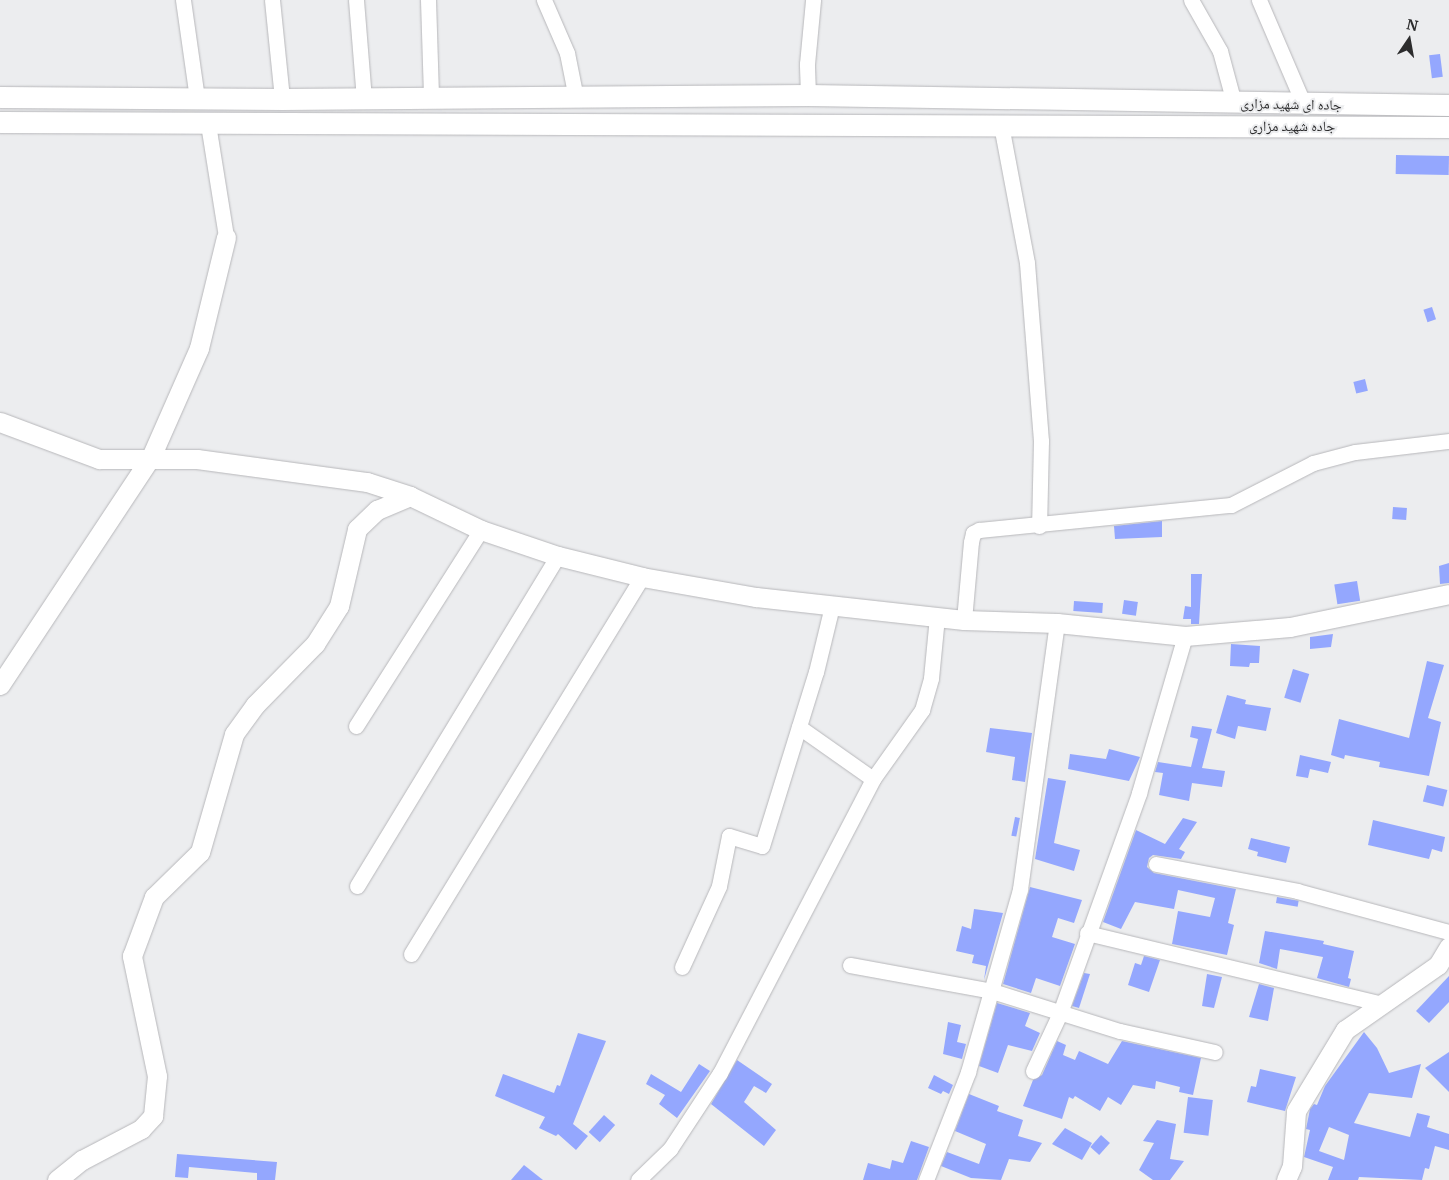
<!DOCTYPE html>
<meta charset="utf-8">
<style>
body{margin:0}
#map{position:relative;width:1449px;height:1180px;overflow:hidden;background:#ecedef;font-family:Merriweather,"Noto Naskh Arabic",serif}
div>[style]{position:absolute}
.building>*{inset:0;background:#94a7fe;transform-origin:0 0}
.roads{filter:drop-shadow(0 0 1px #b7b7ba) drop-shadow(0 0 1px #b7b7ba)}
.minor>*{height:15px;margin:-7.5px;padding:0 7.5px;transform-origin:7.5px;border-radius:7.5px;background:#fff}
.tertiary>*{height:19px;margin:-9.5px;padding:0 9.5px;transform-origin:9.5px;border-radius:9.5px;background:#fff}
.secondary>*{height:21px;margin:-10.5px;padding:0 10.5px;transform-origin:10.5px;border-radius:10.5px;background:#fff}
span{translate:-50% -50%;white-space:nowrap;text-align:center;line-height:1.15;-webkit-text-stroke:4px #ecedef;paint-order:stroke}
.street-label{font-size:14px;color:#2c2c2d}
.north{position:absolute;left:1384px;top:15px;width:50px;height:50px;-webkit-text-stroke:4px #ecedef;paint-order:stroke;rotate:12deg;font-size:14px;font-weight:700;line-height:20px;text-align:center;color:#2c2c2d}
.north::after{content:'';display:block;margin:auto;width:18px;height:22px;background:#2c2c2d;clip-path:polygon(50% 0,100% 100%,50% 72%,0 100%)}
</style>
<div id="map">
<div class="building">
<i style="left:1440px;top:54px;width:23px;height:11px;rotate:83deg"></i>
<i style="left:1396px;top:155px;width:53px;height:19px;rotate:1deg"></i>
<i style="left:1432px;top:307px;width:13px;height:9px;rotate:72deg"></i>
<i style="left:1365px;top:379px;width:12px;height:12px;rotate:76deg"></i>
<i style="left:1393px;top:507px;width:14px;height:12px;rotate:4deg"></i>
<i style="clip-path:polygon(1162px 521px,1162px 537px,1115px 539px,1114px 526px)"></i>
<i style="clip-path:polygon(1449px 563px,1449px 583px,1440px 584px,1439px 566px)"></i>
<i style="clip-path:polygon(1191px 574px,1202px 574px,1199px 624px,1191px 624px,1191px 619px,1183px 619px,1185px 606px,1191px 607px)"></i>
<i style="left:1357px;top:581px;width:20px;height:23px;rotate:81deg"></i>
<i style="left:1124px;top:600px;width:14px;height:14px;rotate:8deg"></i>
<i style="left:1074px;top:601px;width:29px;height:10px;rotate:4deg"></i>
<i style="clip-path:polygon(1333px 634px,1331px 647px,1310px 649px,1310px 637px)"></i>
<i style="clip-path:polygon(1231px 644px,1260px 646px,1259px 663px,1250px 663px,1249px 667px,1230px 666px)"></i>
<i style="clip-path:polygon(1427px 661px,1444px 665px,1428px 718px,1441px 722px,1429px 776px,1379px 767px,1380px 762px,1345px 755px,1344px 759px,1331px 755px,1339px 719px,1409px 738px)"></i>
<i style="left:1293px;top:669px;width:17px;height:30px;rotate:17deg"></i>
<i style="clip-path:polygon(1227px 695px,1246px 700px,1245px 704px,1271px 708px,1266px 731px,1238px 726px,1235px 739px,1216px 733px)"></i>
<i style="clip-path:polygon(1192px 726px,1212px 729px,1202px 768px,1225px 771px,1222px 787px,1192px 783px,1189px 801px,1159px 795px,1163px 773px,1155px 772px,1158px 762px,1191px 767px,1198px 739px,1190px 737px)"></i>
<i style="clip-path:polygon(990px 728px,1032px 733px,1025px 782px,1012px 780px,1015px 757px,986px 752px)"></i>
<i style="clip-path:polygon(1109px 749px,1140px 757px,1129px 781px,1068px 769px,1070px 754px,1106px 759px)"></i>
<i style="clip-path:polygon(1300px 755px,1331px 762px,1328px 773px,1310px 769px,1308px 778px,1296px 776px)"></i>
<i style="clip-path:polygon(1048px 778px,1066px 781px,1054px 843px,1080px 850px,1074px 871px,1035px 859px)"></i>
<i style="left:1427px;top:785px;width:21px;height:17px;rotate:14deg"></i>
<i style="left:1015px;top:817px;width:5px;height:19px;rotate:11deg"></i>
<i style="clip-path:polygon(1183px 818px,1197px 822px,1179px 849px,1185px 852px,1181px 859px,1153px 855px,1149px 858px,1147px 867px,1154px 873px,1236px 889px,1228px 923px,1234px 925px,1227px 955px,1172px 944px,1178px 911px,1210px 917px,1215px 898px,1178px 890px,1174px 909px,1135px 902px,1121px 929px,1103px 922px,1136px 830px,1165px 844px)"></i>
<i style="clip-path:polygon(1373px 820px,1445px 837px,1442px 852px,1432px 849px,1429px 859px,1368px 845px)"></i>
<i style="clip-path:polygon(1251px 838px,1290px 847px,1286px 863px,1257px 856px,1258px 852px,1248px 849px)"></i>
<i style="clip-path:polygon(1030px 887px,1082px 900px,1074px 923px,1058px 918px,1052px 937px,1075px 944px,1060px 986px,1036px 978px,1031px 993px,1003px 984px)"></i>
<i style="left:1277px;top:897px;width:22px;height:6px;rotate:10deg"></i>
<i style="clip-path:polygon(974px 909px,1003px 913px,984px 980px,986px 966px,972px 963px,974px 955px,956px 951px,962px 926px,971px 929px)"></i>
<i style="clip-path:polygon(1265px 931px,1324px 941px,1323px 944px,1354px 951px,1348px 978px,1351px 979px,1349px 987px,1317px 978px,1323px 957px,1280px 949px,1277px 969px,1259px 963px)"></i>
<i style="clip-path:polygon(1144px 956px,1160px 960px,1149px 992px,1128px 985px,1135px 963px,1141px 965px)"></i>
<i style="clip-path:polygon(1084px 973px,1090px 974px,1079px 1008px,1072px 1006px)"></i>
<i style="clip-path:polygon(1207px 974px,1222px 977px,1214px 1008px,1202px 1006px)"></i>
<i style="clip-path:polygon(1449px 976px,1449px 1002px,1429px 1023px,1416px 1011px)"></i>
<i style="clip-path:polygon(1259px 984px,1274px 988px,1268px 1021px,1249px 1017px)"></i>
<i style="clip-path:polygon(997px 1003px,1030px 1013px,1025px 1026px,1040px 1033px,1032px 1051px,1008px 1045px,998px 1073px,979px 1066px)"></i>
<i style="clip-path:polygon(948px 1022px,961px 1025px,957px 1042px,966px 1044px,962px 1059px,943px 1054px)"></i>
<i style="clip-path:polygon(evenodd,1364px 1032px,1377px 1048px,1389px 1073px,1421px 1064px,1412px 1098px,1369px 1093px,1354px 1123px,1410px 1137px,1417px 1113px,1430px 1116px,1427px 1127px,1449px 1134px,1449px 1150px,1435px 1146px,1429px 1169px,1425px 1168px,1422px 1180px,1359px 1177px,1358px 1180px,1328px 1180px,1333px 1167px,1304px 1157px,1310px 1130px,1306px 1129px,1310px 1109px,1314px 1104px,1317px 1105px,1325px 1086px,1364px 1032px,1329px 1127px,1349px 1135px,1344px 1160px,1319px 1151px,1329px 1127px)"></i>
<i style="clip-path:polygon(578px 1033px,606px 1041px,573px 1124px,588px 1136px,576px 1150px,558px 1134px,556px 1136px,539px 1128px,545px 1117px,495px 1096px,503px 1074px,554px 1093px,557px 1085px,560px 1086px)"></i>
<i style="clip-path:polygon(1057px 1041px,1066px 1045px,1063px 1055px,1075px 1060px,1079px 1051px,1108px 1064px,1122px 1041px,1201px 1058px,1193px 1095px,1179px 1092px,1180px 1087px,1156px 1081px,1155px 1089px,1133px 1085px,1121px 1105px,1108px 1097px,1100px 1111px,1075px 1096px,1073px 1099px,1069px 1097px,1062px 1119px,1023px 1106px,1033px 1080px,1042px 1075px)"></i>
<i style="clip-path:polygon(1449px 1052px,1449px 1092px,1425px 1068px)"></i>
<i style="clip-path:polygon(737px 1060px,772px 1084px,766px 1093px,754px 1086px,744px 1102px,776px 1130px,764px 1146px,711px 1104px)"></i>
<i style="clip-path:polygon(699px 1064px,710px 1071px,677px 1118px,659px 1104px,665px 1095px,646px 1084px,651px 1074px,681px 1092px)"></i>
<i style="clip-path:polygon(1260px 1069px,1296px 1077px,1285px 1111px,1247px 1102px,1251px 1086px,1256px 1087px)"></i>
<i style="clip-path:polygon(934px 1075px,953px 1085px,949px 1094px,943px 1091px,941px 1094px,928px 1088px)"></i>
<i style="clip-path:polygon(969px 1094px,999px 1106px,997px 1111px,1023px 1120px,1018px 1136px,1042px 1143px,1030px 1162px,1009px 1159px,1001px 1180px,971px 1178px,941px 1166px,947px 1152px,979px 1164px,986px 1144px,955px 1131px)"></i>
<i style="left:1188px;top:1097px;width:25px;height:36px;rotate:7deg"></i>
<i style="left:604px;top:1115px;width:15px;height:23px;rotate:42deg"></i>
<i style="clip-path:polygon(1157px 1120px,1176px 1124px,1170px 1159px,1184px 1161px,1170px 1180px,1153px 1180px,1139px 1170px,1154px 1143px,1143px 1141px)"></i>
<i style="clip-path:polygon(1065px 1128px,1092px 1143px,1082px 1160px,1052px 1144px)"></i>
<i style="left:1101px;top:1135px;width:12px;height:16px;rotate:42deg"></i>
<i style="clip-path:polygon(911px 1141px,929px 1147px,917px 1180px,863px 1180px,868px 1163px,890px 1169px,892px 1160px,903px 1163px)"></i>
<i style="clip-path:polygon(177px 1154px,277px 1162px,275px 1180px,257px 1180px,257px 1173px,189px 1167px,188px 1178px,175px 1177px)"></i>
<i style="clip-path:polygon(524px 1165px,543px 1180px,511px 1180px)"></i>
</div>
<div class="roads">
<div class="minor">
<i style="left:183px;top:0;width:99px;rotate:81.9deg"></i>
<i style="left:272px;top:0;width:100px;rotate:84.2deg"></i>
<i style="left:356px;top:0;width:99px;rotate:85.4deg"></i>
<i style="left:428px;top:0;width:98px;rotate:88.2deg"></i>
<i style="left:544px;top:0;width:58px;rotate:66.5deg"></i>
<i style="left:567px;top:53px;width:46px;rotate:78.7deg"></i>
<i style="left:1191px;top:0;width:59px;rotate:60.4deg"></i>
<i style="left:1220px;top:51px;width:54px;rotate:74.9deg"></i>
<i style="left:1259px;top:0;width:114px;rotate:66.8deg"></i>
<i style="left:808px;top:95px;width:31px;rotate:-92deg"></i>
<i style="left:807px;top:64px;width:64px;rotate:-84.6deg"></i>
<i style="left:208px;top:124px;width:114px;rotate:80.9deg"></i>
<i style="left:1001px;top:125px;width:140px;rotate:79.3deg"></i>
<i style="left:1027px;top:263px;width:179px;rotate:85.5deg"></i>
<i style="left:1041px;top:441px;width:85px;rotate:91.3deg"></i>
<i style="left:964px;top:620px;width:78px;rotate:-84.9deg"></i>
<i style="left:971px;top:542px;width:9px;rotate:-77deg"></i>
<i style="left:973px;top:533px;width:7px;rotate:-27deg"></i>
<i style="left:979px;top:530px;width:253px;rotate:-5.7deg"></i>
<i style="left:1231px;top:505px;width:92px;rotate:-27.1deg"></i>
<i style="left:1313px;top:463px;width:43px;rotate:-14.7deg"></i>
<i style="left:1355px;top:452px;width:95px;rotate:-6.7deg"></i>
<i style="left:356px;top:726px;width:232px;rotate:-57.5deg"></i>
<i style="left:799px;top:727px;width:90px;rotate:35.1deg"></i>
<i style="left:1156px;top:864px;width:144px;rotate:10.8deg"></i>
<i style="left:1297px;top:891px;width:157px;rotate:15.1deg"></i>
<i style="left:357px;top:886px;width:386px;rotate:-58.7deg"></i>
<i style="left:1087px;top:933px;width:303px;rotate:13.5deg"></i>
<i style="left:411px;top:954px;width:442px;rotate:-58.5deg"></i>
<i style="left:850px;top:965px;width:144px;rotate:10.4deg"></i>
<i style="left:992px;top:991px;width:134px;rotate:17.4deg"></i>
<i style="left:1120px;top:1031px;width:97px;rotate:12.5deg"></i>
<i style="left:682px;top:967px;width:89px;rotate:-65.4deg"></i>
<i style="left:719px;top:886px;width:51px;rotate:-78.7deg"></i>
<i style="left:729px;top:836px;width:34px;rotate:17deg"></i>
<i style="left:762px;top:846px;width:182px;rotate:-72.8deg"></i>
<i style="left:816px;top:672px;width:68px;rotate:-76.4deg"></i>
<i style="left:1033px;top:1071px;width:64px;rotate:-65deg"></i>
<i style="left:1060px;top:1013px;width:234px;rotate:-70.2deg"></i>
<i style="left:1139px;top:793px;width:164px;rotate:-73.7deg"></i>
<i style="left:638px;top:1180px;width:45px;rotate:-44.1deg"></i>
<i style="left:670px;top:1149px;width:91px;rotate:-56.7deg"></i>
<i style="left:720px;top:1073px;width:331px;rotate:-62.5deg"></i>
<i style="left:873px;top:779px;width:85px;rotate:-54.6deg"></i>
<i style="left:922px;top:710px;width:33px;rotate:-74deg"></i>
<i style="left:931px;top:678px;width:61px;rotate:-84.4deg"></i>
<i style="left:926px;top:1180px;width:116px;rotate:-68.7deg"></i>
<i style="left:968px;top:1072px;width:190px;rotate:-74.1deg"></i>
<i style="left:1020px;top:889px;width:269px;rotate:-82.1deg"></i>
</div>
<div class="tertiary">
<i style="left:0;top:422px;width:106px;rotate:20.5deg"></i>
<i style="left:99px;top:459px;width:98px"></i>
<i style="left:197px;top:459px;width:172px;rotate:7.7deg"></i>
<i style="left:367px;top:482px;width:45px;rotate:18deg"></i>
<i style="left:410px;top:496px;width:79px;rotate:25.6deg"></i>
<i style="left:481px;top:530px;width:81px;rotate:18.7deg"></i>
<i style="left:558px;top:556px;width:87px;rotate:14deg"></i>
<i style="left:642px;top:577px;width:116px;rotate:10deg"></i>
<i style="left:756px;top:597px;width:209px;rotate:6.3deg"></i>
<i style="left:964px;top:620px;width:93px;rotate:1.8deg"></i>
<i style="left:1057px;top:623px;width:129px;rotate:5.8deg"></i>
<i style="left:1185px;top:636px;width:105px;rotate:-4.9deg"></i>
<i style="left:1290px;top:627px;width:162px;rotate:-11.7deg"></i>
<i style="left:0;top:685px;width:273px;rotate:-56.5deg"></i>
<i style="left:151px;top:457px;width:119px;rotate:-66.2deg"></i>
<i style="left:199px;top:348px;width:114px;rotate:-76.3deg"></i>
<i style="left:57px;top:1180px;width:32px;rotate:-39deg"></i>
<i style="left:82px;top:1160px;width:67px;rotate:-27.7deg"></i>
<i style="left:141px;top:1129px;width:18px;rotate:-47deg"></i>
<i style="left:153px;top:1116px;width:40px;rotate:-84.3deg"></i>
<i style="left:157px;top:1076px;width:123px;rotate:-101.8deg"></i>
<i style="left:132px;top:956px;width:63px;rotate:-69.6deg"></i>
<i style="left:154px;top:897px;width:64px;rotate:-44.4deg"></i>
<i style="left:200px;top:852px;width:123px;rotate:-73.9deg"></i>
<i style="left:234px;top:734px;width:36px;rotate:-54deg"></i>
<i style="left:255px;top:705px;width:86px;rotate:-45.5deg"></i>
<i style="left:315px;top:644px;width:45px;rotate:-57.7deg"></i>
<i style="left:339px;top:606px;width:79px;rotate:-76.8deg"></i>
<i style="left:357px;top:529px;width:28px;rotate:-44deg"></i>
<i style="left:377px;top:510px;width:36px;rotate:-23deg"></i>
<i style="left:1286px;top:1180px;width:15px;rotate:-67deg"></i>
<i style="left:1292px;top:1166px;width:55px;rotate:-85.8deg"></i>
<i style="left:1296px;top:1111px;width:95px;rotate:-58.8deg"></i>
<i style="left:1345px;top:1030px;width:113px;rotate:-35deg"></i>
<i style="left:1438px;top:965px;width:21px;rotate:-59deg"></i>
</div>
<div class="secondary">
<i style="left:0;top:97px;width:282px;rotate:0.4deg"></i>
<i style="left:282px;top:99px;width:526px;rotate:-0.44deg"></i>
<i style="left:808px;top:95px;width:641px;rotate:0.89deg"></i>
<i style="left:0;top:122px;width:1449px;rotate:0.2deg"></i>
</div>
</div>
<div class="street-label">
<span style="left:1291px;top:104px;rotate:1deg">جاده ای شهید مزاری</span>
<span style="left:1292px;top:126px">جاده شهید مزاری</span>
</div>
<div class="north">N</div>
</div>
